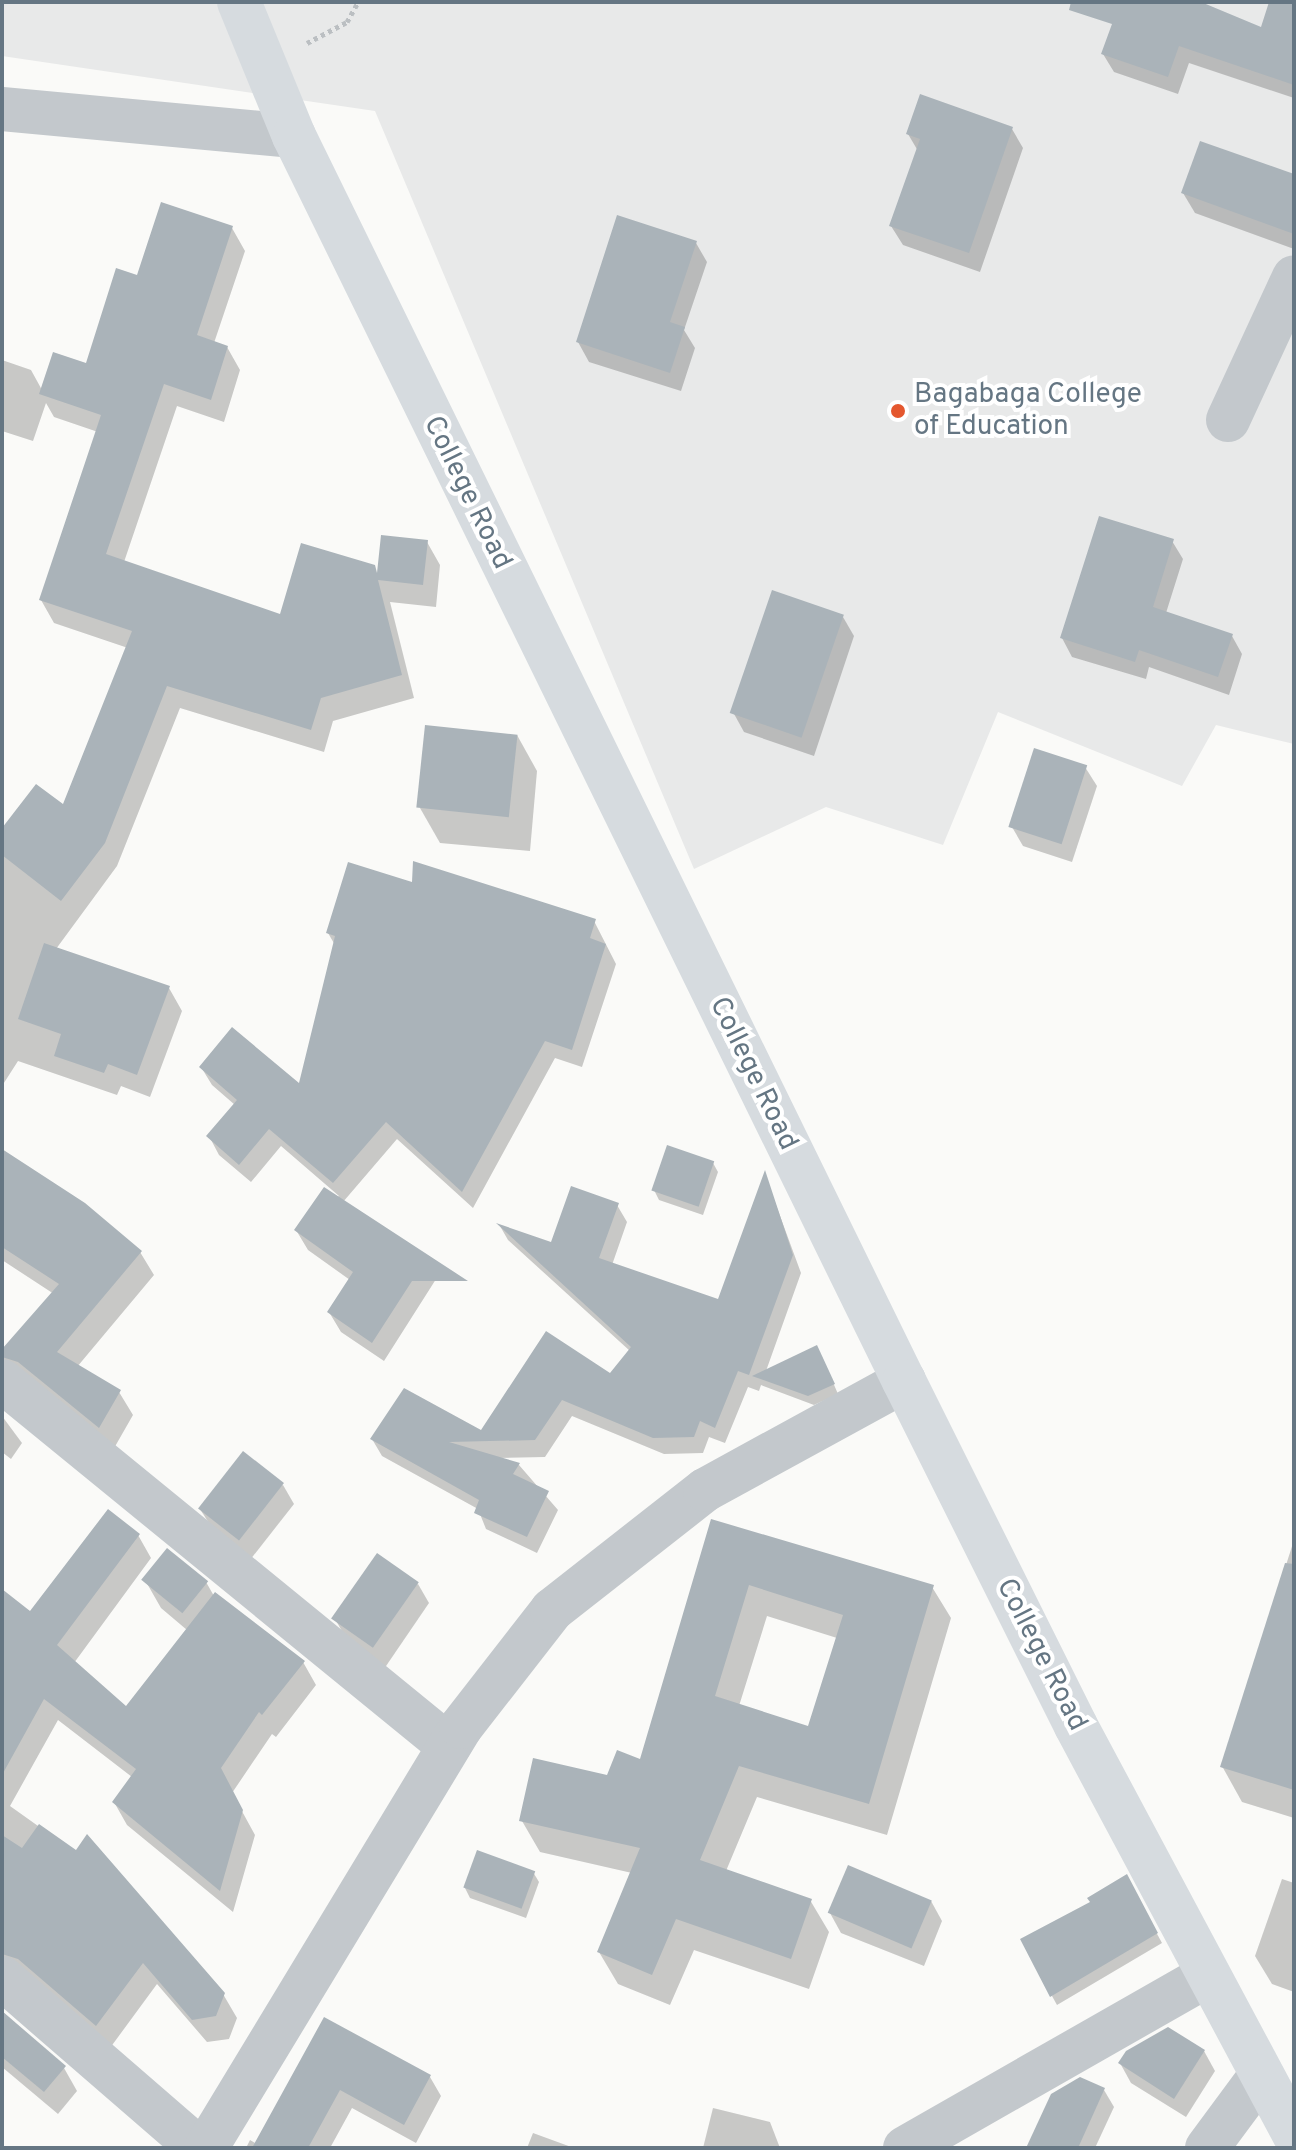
<!DOCTYPE html>
<style>
body{margin:0}
#map{position:relative;width:1296px;height:2150px;overflow:hidden;background:#fafaf8;font-family:Overpass,sans-serif}
div>[style]{position:absolute}
.built>*{inset:0;background:#e8e9e9}
.shadow>*{inset:0;background:#0003}
.building>*{inset:0;background:#aab3b9;transform-origin:0 0}
.path>*{height:5px;margin-top:-2.5px;transform-origin:0;background:repeating-linear-gradient(90deg,#bbbfc2 0 4px,transparent 0 8px)}
.street>*{height:44px;margin:-22px;padding:0 22px;transform-origin:22px;border-radius:22px;background:#c3c8cc}
.secondary>*{height:44px;margin:-22px;padding:0 22px;transform-origin:22px;border-radius:22px;background:#d6dbdf}
.dots>*{width:22px;height:22px;translate:-50% -50%;box-sizing:border-box;border:4px solid #fff;border-radius:50%}
span{translate:-50% -50%;white-space:nowrap;text-align:center;line-height:1.15;-webkit-text-stroke:8px #fff;paint-order:stroke}
.poi-label{font-size:28px;color:#657683}
.left{translate:0 -50%;text-align:left}
.street-label{font-size:28px;color:#657683}
.frame{position:absolute;inset:0;border:4px solid #657683;pointer-events:none}
</style>
<div id="map">
<div class="built">
<i style="clip-path:polygon(2px 2px,1294px 2px,1294px 744px,1216px 725px,1182px 786px,998px 712px,943px 845px,826px 807px,694px 869px,375px 111px,2px 56px)"></i>
</div>
<div class="shadow">
<i style="clip-path:polygon(1122px 2px,1198px 2px,1262px 30px,1272px 2px,1294px 2px,1294px 98px,1189px 63px,1178px 94px,1114px 72px,1103px 54px)"></i>
<i style="clip-path:polygon(1012px 129px,1023px 148px,980px 272px,903px 245px,891px 226px,918px 151px,908px 134px)"></i>
<i style="clip-path:polygon(1294px 176px,1294px 249px,1195px 213px,1183px 193px)"></i>
<i style="clip-path:polygon(232px 228px,245px 251px,214px 343px,227px 347px,240px 370px,224px 422px,177px 406px,124px 562px,281px 616px,378px 576px,427px 542px,440px 565px,436px 607px,390px 602px,414px 698px,333px 721px,324px 752px,180px 708px,117px 866px,56px 949px,169px 988px,182px 1011px,150px 1097px,121px 1086px,117px 1095px,18px 1061px,2px 1086px,2px 831px,64px 807px,128px 648px,54px 623px,41px 600px,98px 432px,54px 417px,46px 403px,33px 441px,2px 431px,2px 360px,31px 370px,42px 390px,87px 366px,139px 278px)"></i>
<i style="clip-path:polygon(696px 243px,707px 262px,684px 330px,695px 348px,681px 391px,589px 362px,578px 342px)"></i>
<i style="clip-path:polygon(1172px 541px,1183px 559px,1166px 613px,1232px 636px,1242px 654px,1229px 695px,1149px 667px,1146px 679px,1072px 657px,1062px 638px)"></i>
<i style="clip-path:polygon(843px 617px,854px 636px,814px 756px,744px 732px,733px 712px)"></i>
<i style="clip-path:polygon(517px 735px,537px 771px,530px 851px,440px 843px,420px 808px)"></i>
<i style="clip-path:polygon(1085px 767px,1097px 786px,1072px 862px,1023px 846px,1012px 827px)"></i>
<i style="clip-path:polygon(413px 884px,594px 921px,616px 964px,582px 1067px,555px 1058px,473px 1208px,397px 1139px,343px 1202px,438px 1276px,384px 1361px,341px 1332px,329px 1312px,350px 1280px,308px 1250px,296px 1230px,339px 1196px,281px 1146px,251px 1182px,219px 1155px,209px 1136px,235px 1105px,212px 1085px,201px 1067px,300px 1087px,335px 945px,328px 933px)"></i>
<i style="clip-path:polygon(2px 1151px,140px 1252px,154px 1275px,77px 1367px,119px 1392px,133px 1415px,113px 1450px,2px 1366px,2px 1352px,54px 1294px,2px 1260px)"></i>
<i style="clip-path:polygon(713px 1163px,718px 1172px,703px 1215px,659px 1200px,654px 1190px)"></i>
<i style="clip-path:polygon(765px 1175px,801px 1273px,766px 1371px,822px 1357px,838px 1394px,814px 1405px,761px 1385px,759px 1391px,748px 1387px,725px 1443px,709px 1437px,703px 1453px,664px 1454px,572px 1416px,545px 1457px,498px 1458px,519px 1465px,558px 1510px,537px 1553px,486px 1529px,478px 1509px,382px 1456px,372px 1439px,482px 1432px,611px 1376px,630px 1351px,508px 1240px,500px 1226px,552px 1244px,617px 1205px,627px 1222px,612px 1265px,719px 1302px)"></i>
<i style="clip-path:polygon(2px 1416px,22px 1443px,11px 1459px,2px 1452px)"></i>
<i style="clip-path:polygon(283px 1485px,294px 1504px,250px 1560px,212px 1528px,200px 1509px)"></i>
<i style="clip-path:polygon(evenodd,712px 1522px,932px 1587px,951px 1618px,887px 1835px,757px 1797px,726px 1871px,810px 1900px,829px 1932px,809px 1989px,694px 1950px,670px 2005px,618px 1984px,599px 1952px,632px 1873px,540px 1852px,522px 1821px,642px 1762px,712px 1522px,767px 1616px,837px 1638px,809px 1728px,739px 1706px,767px 1616px)"></i>
<i style="clip-path:polygon(138px 1535px,151px 1558px,74px 1663px,126px 1709px,187px 1630px,161px 1608px,145px 1580px,206px 1582px,214px 1596px,303px 1662px,316px 1685px,276px 1737px,272px 1734px,232px 1793px,255px 1835px,233px 1912px,127px 1825px,114px 1802px,132px 1777px,58px 1720px,10px 1806px,76px 1853px,223px 1994px,237px 2018px,229px 2039px,207px 2042px,157px 1984px,110px 2048px,2px 1982px,2px 1685px)"></i>
<i style="clip-path:polygon(1294px 1540px,1294px 1818px,1242px 1802px,1222px 1766px)"></i>
<i style="clip-path:polygon(418px 1584px,429px 1603px,384px 1669px,346px 1638px,335px 1619px)"></i>
<i style="clip-path:polygon(533px 1872px,539px 1882px,526px 1918px,470px 1898px,465px 1888px)"></i>
<i style="clip-path:polygon(1126px 1877px,1162px 1943px,1057px 2005px,1052px 1996px,1093px 1903px)"></i>
<i style="clip-path:polygon(1282px 1879px,1294px 1883px,1294px 1992px,1272px 1984px,1255px 1956px)"></i>
<i style="clip-path:polygon(931px 1901px,942px 1921px,924px 1966px,841px 1933px,830px 1913px)"></i>
<i style="clip-path:polygon(2px 2011px,64px 2068px,77px 2091px,58px 2114px,2px 2067px)"></i>
<i style="clip-path:polygon(324px 2020px,430px 2077px,441px 2096px,416px 2143px,352px 2108px,330px 2148px,246px 2148px,250px 2140px,257px 2144px)"></i>
<i style="clip-path:polygon(1204px 2051px,1215px 2071px,1186px 2117px,1131px 2083px,1120px 2063px)"></i>
<i style="clip-path:polygon(1104px 2090px,1114px 2107px,1095px 2148px,1028px 2148px)"></i>
<i style="clip-path:polygon(713px 2108px,770px 2122px,780px 2148px,703px 2148px)"></i>
<i style="clip-path:polygon(533px 2133px,574px 2148px,527px 2148px)"></i>
</div>
<div class="building">
<i style="clip-path:polygon(1071px 2px,1201px 2px,1261px 27px,1269px 2px,1294px 2px,1294px 85px,1179px 46px,1168px 77px,1101px 54px,1112px 24px,1069px 10px)"></i>
<i style="clip-path:polygon(920px 94px,1013px 127px,969px 253px,889px 226px,920px 139px,906px 134px)"></i>
<i style="clip-path:polygon(1200px 141px,1294px 174px,1294px 234px,1181px 193px)"></i>
<i style="clip-path:polygon(161px 202px,233px 226px,197px 335px,228px 346px,211px 400px,164px 384px,106px 554px,280px 614px,301px 543px,375px 565px,377px 573px,381px 535px,428px 540px,423px 585px,378px 580px,402px 675px,321px 698px,311px 730px,167px 686px,105px 843px,61px 901px,2px 855px,2px 828px,36px 784px,63px 804px,132px 631px,39px 600px,101px 415px,39px 394px,53px 352px,86px 363px,116px 268px,137px 275px)"></i>
<i style="clip-path:polygon(617px 215px,697px 241px,670px 322px,685px 327px,670px 373px,576px 342px)"></i>
<i style="clip-path:polygon(1099px 516px,1174px 539px,1153px 607px,1233px 634px,1218px 677px,1139px 650px,1135px 662px,1060px 638px)"></i>
<i style="left:772px;top:590px;width:76px;height:130px;rotate:19deg"></i>
<i style="left:425px;top:725px;width:93px;height:83px;rotate:6deg"></i>
<i style="left:1034px;top:748px;width:56px;height:83px;rotate:18deg"></i>
<i style="clip-path:polygon(413px 861px,596px 919px,590px 938px,606px 944px,572px 1050px,545px 1041px,462px 1192px,386px 1122px,333px 1183px,269px 1129px,239px 1165px,206px 1136px,237px 1100px,199px 1067px,232px 1027px,299px 1083px,335px 936px,326px 933px,348px 862px,412px 882px)"></i>
<i style="clip-path:polygon(44px 943px,170px 986px,137px 1075px,108px 1064px,104px 1073px,54px 1056px,61px 1034px,18px 1019px)"></i>
<i style="left:667px;top:1145px;width:50px;height:48px;rotate:19deg"></i>
<i style="clip-path:polygon(2px 1149px,85px 1203px,142px 1251px,57px 1352px,121px 1390px,99px 1428px,18px 1362px,2px 1357px,2px 1349px,59px 1284px,2px 1247px)"></i>
<i style="clip-path:polygon(765px 1170px,793px 1255px,749px 1375px,738px 1371px,715px 1428px,700px 1421px,694px 1437px,653px 1438px,562px 1400px,535px 1440px,449px 1442px,520px 1463px,513px 1474px,549px 1491px,527px 1537px,474px 1513px,479px 1500px,370px 1439px,404px 1388px,481px 1430px,546px 1331px,610px 1373px,631px 1347px,496px 1223px,551px 1242px,571px 1186px,619px 1203px,599px 1258px,718px 1299px)"></i>
<i style="clip-path:polygon(324px 1187px,468px 1281px,412px 1281px,372px 1343px,327px 1312px,353px 1272px,294px 1230px)"></i>
<i style="clip-path:polygon(817px 1345px,835px 1384px,808px 1396px,752px 1376px)"></i>
<i style="left:243px;top:1451px;width:52px;height:73px;rotate:38deg"></i>
<i style="clip-path:polygon(108px 1509px,140px 1534px,57px 1645px,126px 1706px,215px 1592px,305px 1661px,262px 1715px,259px 1712px,221px 1768px,243px 1810px,220px 1891px,112px 1802px,136px 1769px,44px 1699px,2px 1775px,2px 1589px,30px 1611px)"></i>
<i style="clip-path:polygon(evenodd,711px 1519px,934px 1585px,869px 1804px,739px 1766px,700px 1860px,812px 1899px,791px 1959px,676px 1919px,652px 1975px,597px 1952px,640px 1848px,519px 1821px,533px 1758px,607px 1775px,617px 1750px,640px 1759px,711px 1519px,749px 1585px,843px 1615px,808px 1726px,715px 1696px,749px 1585px)"></i>
<i style="left:167px;top:1548px;width:53px;height:41px;rotate:39deg"></i>
<i style="left:377px;top:1553px;width:51px;height:80px;rotate:35deg"></i>
<i style="clip-path:polygon(1285px 1563px,1294px 1564px,1294px 1790px,1220px 1767px)"></i>
<i style="clip-path:polygon(39px 1824px,76px 1850px,87px 1834px,225px 1993px,216px 2016px,192px 2020px,143px 1963px,96px 2026px,18px 1959px,2px 1954px,2px 1835px,22px 1848px)"></i>
<i style="left:477px;top:1850px;width:62px;height:40px;rotate:20deg"></i>
<i style="left:848px;top:1865px;width:91px;height:52px;rotate:23deg"></i>
<i style="clip-path:polygon(1127px 1874px,1158px 1933px,1050px 1997px,1020px 1939px,1090px 1902px,1087px 1898px)"></i>
<i style="clip-path:polygon(2px 2011px,66px 2066px,44px 2092px,2px 2057px)"></i>
<i style="clip-path:polygon(324px 2017px,431px 2075px,404px 2125px,340px 2090px,308px 2148px,252px 2148px)"></i>
<i style="clip-path:polygon(1168px 2027px,1205px 2050px,1174px 2099px,1118px 2063px,1126px 2051px)"></i>
<i style="clip-path:polygon(1080px 2077px,1105px 2088px,1078px 2148px,1026px 2148px,1051px 2094px)"></i>
</div>
<div class="path">
<i style="left:307px;top:43px;width:45px;rotate:-27.7deg"></i>
<i style="left:347px;top:22px;width:23px;rotate:-61deg"></i>
</div>
<div class="street">
<i style="left:2px;top:109px;width:293px;rotate:5.3deg"></i>
<i style="left:1228px;top:420px;width:157px;rotate:-65.2deg"></i>
<i style="left:2px;top:1381px;width:577px;rotate:39.23deg"></i>
<i style="left:2px;top:1978px;width:259px;rotate:40.9deg"></i>
<i style="left:206px;top:2148px;width:492px;rotate:-58.8deg"></i>
<i style="left:461px;top:1727px;width:148px;rotate:-52.1deg"></i>
<i style="left:552px;top:1610px;width:194px;rotate:-38.1deg"></i>
<i style="left:705px;top:1490px;width:227px;rotate:-28.7deg"></i>
<i style="left:905px;top:2148px;width:349px;rotate:-29.7deg"></i>
<i style="left:1207px;top:2148px;width:91px;rotate:-53.5deg"></i>
</div>
<div class="secondary">
<i style="left:239px;top:2px;width:145px;rotate:67.7deg"></i>
<i style="left:294px;top:136px;width:1386px;rotate:63.9deg"></i>
<i style="left:904px;top:1381px;width:385px;rotate:63.5deg"></i>
<i style="left:1076px;top:1726px;width:463px;rotate:61.9deg"></i>
</div>
<div class="dots">
<i style="left:898px;top:411px;background:#e4572e"></i>
</div>
<div class="poi-label">
<span class="left" style="left:914px;top:411px">Bagabaga College<br>of Education</span>
</div>
<div class="street-label">
<span style="left:467px;top:493px;rotate:64deg">College Road</span>
<span style="left:753px;top:1074px;rotate:64deg">College Road</span>
<span style="left:1041px;top:1655px;rotate:63deg">College Road</span>
</div>
<div class="frame"></div>
</div>
